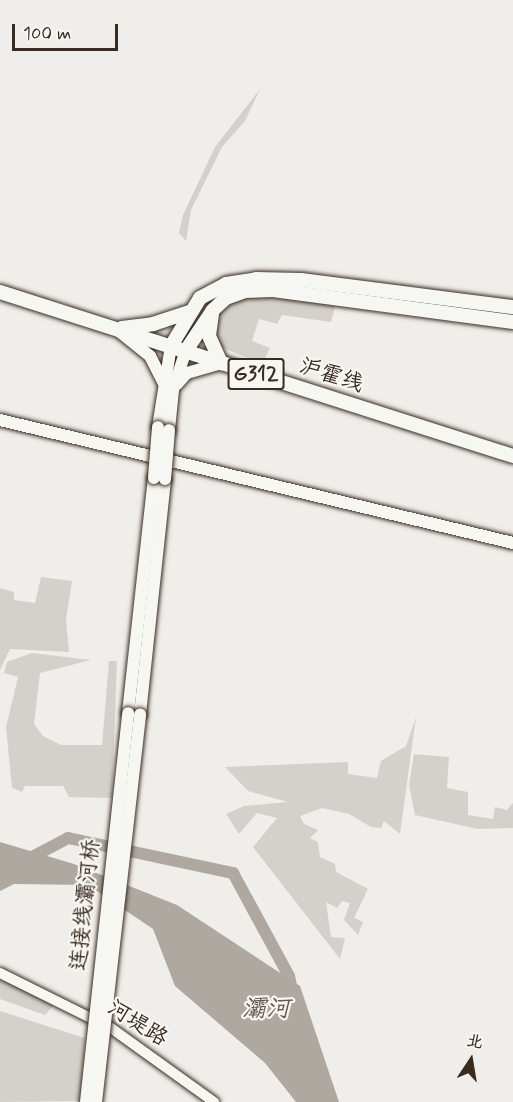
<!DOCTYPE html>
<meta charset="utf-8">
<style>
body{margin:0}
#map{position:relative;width:513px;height:1102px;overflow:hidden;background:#efeeea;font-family:Mynerve,"LXGW WenKai TC",sans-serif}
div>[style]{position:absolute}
.green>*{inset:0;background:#d4d1cc}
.water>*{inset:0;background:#afa8a1}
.river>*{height:12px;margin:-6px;padding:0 6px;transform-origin:6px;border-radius:6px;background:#afa8a1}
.roads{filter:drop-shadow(0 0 2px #3b2a1e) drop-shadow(0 0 2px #3b2a1e)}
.tertiary>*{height:10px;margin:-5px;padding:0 5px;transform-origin:5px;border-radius:5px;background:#f6f6f2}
.secondary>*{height:12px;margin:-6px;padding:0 6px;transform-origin:6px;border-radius:6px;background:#f6f6f2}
.trunk>*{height:14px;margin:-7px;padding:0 7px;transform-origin:7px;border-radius:7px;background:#f6f6f2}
.bridges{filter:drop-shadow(0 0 2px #3b2a1e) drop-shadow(0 0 2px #3b2a1e)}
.secondary-bridge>*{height:12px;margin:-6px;padding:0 6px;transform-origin:6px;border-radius:6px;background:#f6f6f2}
span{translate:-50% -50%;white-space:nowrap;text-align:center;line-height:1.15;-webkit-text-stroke:4.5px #f6f6f2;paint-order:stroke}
.shield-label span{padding:2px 4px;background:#f6f6f2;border:2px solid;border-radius:4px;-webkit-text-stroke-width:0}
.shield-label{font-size:21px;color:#3b2a1e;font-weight:700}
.street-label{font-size:22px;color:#3b2a1e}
.water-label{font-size:24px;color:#64564c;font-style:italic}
.north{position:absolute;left:441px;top:1030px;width:60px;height:60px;-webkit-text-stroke:4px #f6f6f2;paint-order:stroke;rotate:12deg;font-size:16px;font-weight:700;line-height:24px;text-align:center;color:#3b2a1e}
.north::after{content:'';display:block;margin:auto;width:21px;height:27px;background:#3b2a1e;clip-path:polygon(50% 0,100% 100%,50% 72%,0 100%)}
.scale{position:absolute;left:12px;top:24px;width:106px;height:27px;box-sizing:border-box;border:3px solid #3b2a1e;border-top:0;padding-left:8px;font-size:18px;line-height:21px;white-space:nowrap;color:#3b2a1e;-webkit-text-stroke:4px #f6f6f2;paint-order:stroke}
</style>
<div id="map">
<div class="green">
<i style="clip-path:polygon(260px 89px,245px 121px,222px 147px,191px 210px,186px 241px,179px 233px,183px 215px,215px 147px)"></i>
<i style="clip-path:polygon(252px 294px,336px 303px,331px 322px,282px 315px,277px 324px,259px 319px,252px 341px,270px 348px,262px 364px,214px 344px,212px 322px,220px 307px)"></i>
<i style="clip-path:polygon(41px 577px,72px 581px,66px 619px,69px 652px,10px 649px,0 670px,0 588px,14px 592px,14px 600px,35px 603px)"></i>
<i style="clip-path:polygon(32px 653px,91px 660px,40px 673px,34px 724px,43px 736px,61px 745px,102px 745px,109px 661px,117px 661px,112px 798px,69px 797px,63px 786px,25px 786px,22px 792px,12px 788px,6px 727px,18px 677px,4px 673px,7px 662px)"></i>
<i style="clip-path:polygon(416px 717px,400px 834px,384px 821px,381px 828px,371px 827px,349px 814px,322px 808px,300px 816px,304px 824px,318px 830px,310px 838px,318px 842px,320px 857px,335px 864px,336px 872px,368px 889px,354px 918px,363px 922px,358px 935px,344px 920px,350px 903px,342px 901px,337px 908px,326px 902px,331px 937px,345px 938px,340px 959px,253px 847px,277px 818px,257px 813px,239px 834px,226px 814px,244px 806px,288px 802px,248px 791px,225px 767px,348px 762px,348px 774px,377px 778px,381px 761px,406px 746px)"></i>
<i style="clip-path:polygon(414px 754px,449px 757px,447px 788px,468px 792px,468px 815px,493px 819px,495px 807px,507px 810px,513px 803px,513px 828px,478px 829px,415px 815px,409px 785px)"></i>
<i style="clip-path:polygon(0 979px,54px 1005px,45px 1015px,0 999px)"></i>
<i style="clip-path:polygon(0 1011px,85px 1038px,80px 1101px,0 1102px)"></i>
</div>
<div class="water">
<i style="clip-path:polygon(0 842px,74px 864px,177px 905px,300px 986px,339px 1102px,296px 1102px,265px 1063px,175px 986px,153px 929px,88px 885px,14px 884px,0 891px)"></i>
</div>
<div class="river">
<i style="left:0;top:874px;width:77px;rotate:-27.9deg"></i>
<i style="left:68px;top:838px;width:169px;rotate:12deg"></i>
<i style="left:233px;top:873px;width:117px;rotate:61.5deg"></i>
<i style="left:289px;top:976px;width:16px;rotate:79deg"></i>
</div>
<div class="roads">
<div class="tertiary">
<i style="left:0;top:973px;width:124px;rotate:26.4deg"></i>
<i style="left:111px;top:1028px;width:127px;rotate:35.7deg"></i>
</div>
<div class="secondary">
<i style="left:119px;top:331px;width:40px;rotate:39deg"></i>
<i style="left:150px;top:356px;width:30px;rotate:63deg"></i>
<i style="left:177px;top:384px;width:15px;rotate:-48deg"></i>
<i style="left:187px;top:373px;width:35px;rotate:-16deg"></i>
<i style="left:0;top:420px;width:528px;rotate:13.48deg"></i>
<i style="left:158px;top:427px;width:82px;rotate:-80.9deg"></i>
<i style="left:169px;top:430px;width:40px;rotate:-84.3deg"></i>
<i style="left:173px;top:390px;width:40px;rotate:-72deg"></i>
<i style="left:128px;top:713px;width:236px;rotate:-83.7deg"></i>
<i style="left:140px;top:714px;width:236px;rotate:-83.9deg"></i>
</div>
<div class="trunk">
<i style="left:0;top:292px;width:539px;rotate:17.73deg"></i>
<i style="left:212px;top:314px;width:22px;rotate:98deg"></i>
<i style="left:209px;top:336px;width:30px;rotate:66deg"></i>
<i style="left:122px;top:328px;width:31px;rotate:-7deg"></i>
<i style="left:153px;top:324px;width:41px;rotate:-18.4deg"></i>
<i style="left:171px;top:346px;width:56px;rotate:-58.9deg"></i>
<i style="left:200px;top:298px;width:30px;rotate:-28deg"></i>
<i style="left:226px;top:284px;width:30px;rotate:-9deg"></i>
<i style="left:256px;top:279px;width:45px;rotate:1.3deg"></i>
<i style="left:301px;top:280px;width:214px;rotate:7.3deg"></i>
<i style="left:185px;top:352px;width:50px;rotate:-56.3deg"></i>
<i style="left:213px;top:310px;width:18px;rotate:-43deg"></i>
<i style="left:226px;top:298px;width:20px;rotate:-20deg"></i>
<i style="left:245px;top:291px;width:28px;rotate:-2deg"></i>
<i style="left:273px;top:290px;width:242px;rotate:7.6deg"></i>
</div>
</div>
<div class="bridges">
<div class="secondary-bridge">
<i style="left:154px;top:478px;width:51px;rotate:-85.5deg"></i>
<i style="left:165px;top:479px;width:49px;rotate:-85.3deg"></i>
<i style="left:86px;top:1102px;width:391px;rotate:-83.8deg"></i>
<i style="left:96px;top:1102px;width:390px;rotate:-83.5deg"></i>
</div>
</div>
<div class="shield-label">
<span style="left:256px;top:374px">G312</span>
</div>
<div class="street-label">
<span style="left:331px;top:376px;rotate:18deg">沪霍线</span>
<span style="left:86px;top:905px;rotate:-84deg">连接线灞河桥</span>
<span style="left:137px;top:1024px;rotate:32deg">河堤路</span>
</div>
<div class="water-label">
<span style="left:266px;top:1010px">灞河</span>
</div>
<div class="north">北</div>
<div class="scale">100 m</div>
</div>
